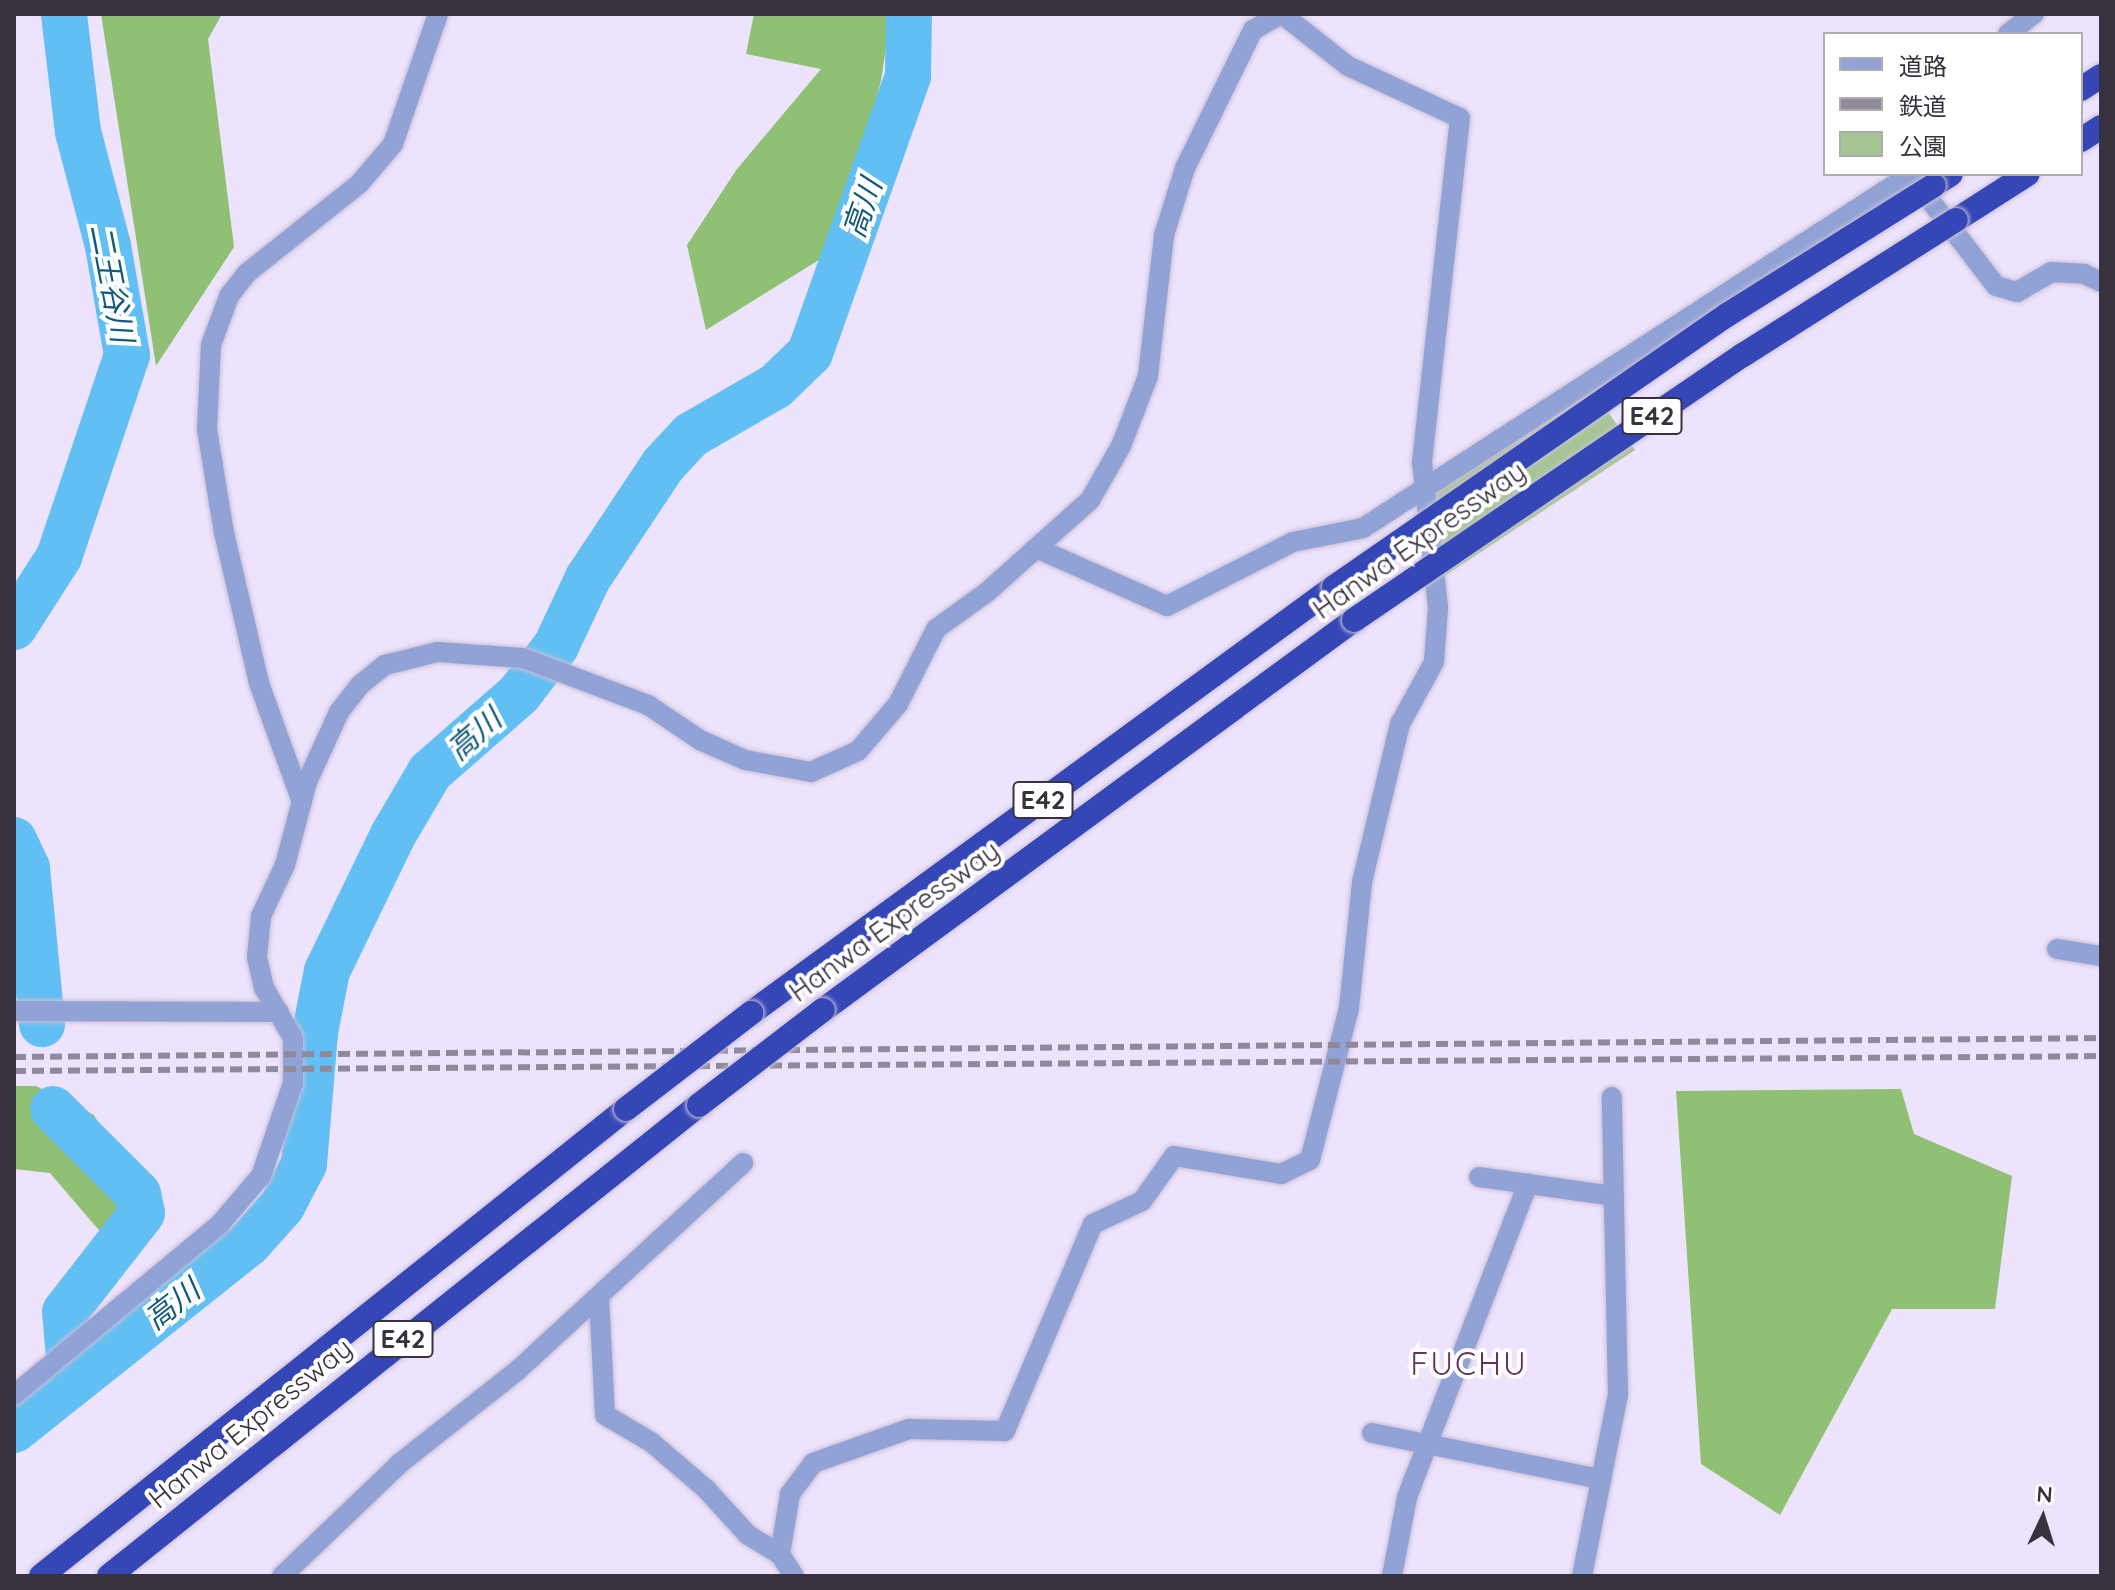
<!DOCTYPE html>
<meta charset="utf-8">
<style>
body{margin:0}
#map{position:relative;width:2115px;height:1590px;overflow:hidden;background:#eee3fc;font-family:Quicksand,"Noto Sans JP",sans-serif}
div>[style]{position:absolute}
.green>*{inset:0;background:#a6c595}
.forest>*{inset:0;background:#8fc074}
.river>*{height:46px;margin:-23px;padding:0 23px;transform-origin:23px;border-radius:23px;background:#62bff3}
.roads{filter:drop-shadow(0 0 2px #c9c0d6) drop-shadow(0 0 2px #c9c0d6)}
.minor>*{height:20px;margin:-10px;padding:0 10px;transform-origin:10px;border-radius:10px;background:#91a2d6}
.highway>*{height:24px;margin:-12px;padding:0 12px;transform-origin:12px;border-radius:12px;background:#3547b7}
.rail>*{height:6px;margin-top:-3px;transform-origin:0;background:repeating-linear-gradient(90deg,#90889b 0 12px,transparent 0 18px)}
.bridges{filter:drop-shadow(0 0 2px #c9c0d6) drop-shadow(0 0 2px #c9c0d6)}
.highway-bridge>*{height:24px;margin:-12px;padding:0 12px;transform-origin:12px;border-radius:12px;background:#3547b7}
span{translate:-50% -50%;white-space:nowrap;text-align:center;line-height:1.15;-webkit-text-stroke:8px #fff;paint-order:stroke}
.shield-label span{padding:2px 6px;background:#fff;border:2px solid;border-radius:6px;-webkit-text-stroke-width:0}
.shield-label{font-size:26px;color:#37323e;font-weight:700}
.street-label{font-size:28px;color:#37323e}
.water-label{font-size:30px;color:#10597c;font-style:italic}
.quarter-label{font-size:32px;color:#66305d;letter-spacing:2px}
.frame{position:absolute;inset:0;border:16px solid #37323e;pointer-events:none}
.legend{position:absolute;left:1823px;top:32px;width:260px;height:144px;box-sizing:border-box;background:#fff;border:2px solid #afadb2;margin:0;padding:10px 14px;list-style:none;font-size:24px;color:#37323e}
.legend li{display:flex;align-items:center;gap:16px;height:40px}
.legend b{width:40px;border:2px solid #afadb2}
.north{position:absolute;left:2003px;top:1478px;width:80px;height:80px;-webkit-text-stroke:6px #fff;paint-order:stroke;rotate:4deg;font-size:22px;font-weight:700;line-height:32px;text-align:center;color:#37323e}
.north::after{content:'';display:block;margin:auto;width:28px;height:36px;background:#37323e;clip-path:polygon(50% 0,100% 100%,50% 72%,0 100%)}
</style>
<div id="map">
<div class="green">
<i style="clip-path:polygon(1588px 384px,1635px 450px,1437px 581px,1426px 488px)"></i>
</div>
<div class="forest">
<i style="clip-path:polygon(101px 14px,222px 14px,208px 39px,234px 247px,156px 366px)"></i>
<i style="clip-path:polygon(754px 14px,891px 14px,881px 81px,835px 250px,706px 330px,687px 245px,737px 169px,821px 69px,746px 54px)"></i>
<i style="clip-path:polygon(36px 1086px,94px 1115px,152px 1220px,121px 1256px,50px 1173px,14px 1169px,14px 1086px)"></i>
<i style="clip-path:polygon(1901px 1089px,1914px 1134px,2012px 1176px,1995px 1309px,1892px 1309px,1780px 1515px,1701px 1464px,1676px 1091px)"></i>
</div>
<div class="river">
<i style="left:14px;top:627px;width:83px;rotate:-57.3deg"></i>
<i style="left:59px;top:557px;width:213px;rotate:-71.4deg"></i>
<i style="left:127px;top:355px;width:111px;rotate:-99.9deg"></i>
<i style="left:108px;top:246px;width:118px;rotate:-104.7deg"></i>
<i style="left:78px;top:132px;width:119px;rotate:-96.8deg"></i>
<i style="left:14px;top:840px;width:31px;rotate:65deg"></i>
<i style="left:27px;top:868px;width:157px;rotate:84.5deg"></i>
<i style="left:53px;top:1109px;width:120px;rotate:45deg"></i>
<i style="left:138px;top:1194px;width:19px;rotate:78deg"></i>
<i style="left:142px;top:1213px;width:125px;rotate:127.9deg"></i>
<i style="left:65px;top:1312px;width:67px;rotate:84.9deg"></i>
<i style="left:14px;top:1430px;width:300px;rotate:-38.5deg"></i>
<i style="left:249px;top:1243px;width:50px;rotate:-48.3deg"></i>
<i style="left:282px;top:1206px;width:47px;rotate:-62.4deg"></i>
<i style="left:304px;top:1164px;width:132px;rotate:-85.2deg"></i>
<i style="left:315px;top:1032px;width:62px;rotate:-78.9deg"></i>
<i style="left:327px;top:971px;width:151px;rotate:-64.1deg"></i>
<i style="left:393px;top:835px;width:73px;rotate:-59.6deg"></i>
<i style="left:430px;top:772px;width:118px;rotate:-41.2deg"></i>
<i style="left:519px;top:694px;width:61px;rotate:-52.4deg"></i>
<i style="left:556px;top:646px;width:75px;rotate:-64.8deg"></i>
<i style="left:588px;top:578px;width:136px;rotate:-56.4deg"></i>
<i style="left:663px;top:465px;width:41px;rotate:-47deg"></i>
<i style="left:691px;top:435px;width:98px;rotate:-30deg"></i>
<i style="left:776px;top:386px;width:47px;rotate:-44.1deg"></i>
<i style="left:810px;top:353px;width:294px;rotate:-70.5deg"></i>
<i style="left:908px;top:76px;width:62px;rotate:-89.1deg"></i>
</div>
<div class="roads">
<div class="minor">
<i style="left:2008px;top:34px;width:33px;rotate:-38deg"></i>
<i style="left:1916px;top:182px;width:131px;rotate:52.4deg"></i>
<i style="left:1996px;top:286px;width:22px;rotate:16deg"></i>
<i style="left:2017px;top:292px;width:39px;rotate:-30deg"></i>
<i style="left:2051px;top:272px;width:33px;rotate:3deg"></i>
<i style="left:2084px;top:274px;width:19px;rotate:25deg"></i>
<i style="left:1036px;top:548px;width:143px;rotate:23.9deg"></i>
<i style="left:1167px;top:606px;width:141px;rotate:-26.9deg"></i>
<i style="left:1293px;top:542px;width:71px;rotate:-11.3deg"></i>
<i style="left:1363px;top:528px;width:652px;rotate:-32.86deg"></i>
<i style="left:302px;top:802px;width:127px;rotate:-109.9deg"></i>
<i style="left:259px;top:683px;width:154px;rotate:-103.1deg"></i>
<i style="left:224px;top:533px;width:105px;rotate:-99.3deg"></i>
<i style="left:207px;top:429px;width:84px;rotate:-87.3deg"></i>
<i style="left:211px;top:345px;width:52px;rotate:-69.8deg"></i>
<i style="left:229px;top:296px;width:29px;rotate:-52deg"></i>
<i style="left:247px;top:273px;width:143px;rotate:-38.5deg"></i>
<i style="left:359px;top:184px;width:52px;rotate:-49.6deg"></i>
<i style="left:393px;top:144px;width:138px;rotate:-70.9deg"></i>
<i style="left:2057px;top:949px;width:45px;rotate:9deg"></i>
<i style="left:14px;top:1011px;width:265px;rotate:0.2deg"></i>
<i style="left:1479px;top:1177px;width:136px;rotate:8deg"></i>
<i style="left:599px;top:1297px;width:118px;rotate:87.1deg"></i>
<i style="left:605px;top:1415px;width:53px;rotate:30.4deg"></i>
<i style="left:651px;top:1442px;width:72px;rotate:40.5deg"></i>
<i style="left:706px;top:1489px;width:62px;rotate:47.6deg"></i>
<i style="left:748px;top:1535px;width:37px;rotate:31deg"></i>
<i style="left:780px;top:1554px;width:26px;rotate:58deg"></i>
<i style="left:14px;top:1395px;width:268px;rotate:-39.7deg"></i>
<i style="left:220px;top:1224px;width:63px;rotate:-49.5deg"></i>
<i style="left:261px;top:1176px;width:98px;rotate:-71deg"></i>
<i style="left:293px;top:1083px;width:45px;rotate:-90deg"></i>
<i style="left:293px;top:1038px;width:58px;rotate:-120.1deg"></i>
<i style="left:264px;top:988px;width:32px;rotate:-103deg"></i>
<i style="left:257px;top:957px;width:41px;rotate:-84.4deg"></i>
<i style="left:261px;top:916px;width:56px;rotate:-64.8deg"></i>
<i style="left:285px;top:865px;width:86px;rotate:-75.2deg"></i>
<i style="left:307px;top:782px;width:77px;rotate:-65.4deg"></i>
<i style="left:339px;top:712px;width:34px;rotate:-52deg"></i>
<i style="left:360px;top:685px;width:32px;rotate:-39deg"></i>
<i style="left:385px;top:665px;width:54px;rotate:-14deg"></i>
<i style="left:437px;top:652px;width:86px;rotate:4deg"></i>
<i style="left:523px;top:658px;width:134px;rotate:20.6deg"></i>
<i style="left:648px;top:705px;width:63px;rotate:33.9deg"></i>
<i style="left:700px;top:740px;width:49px;rotate:24deg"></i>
<i style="left:745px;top:760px;width:67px;rotate:10.3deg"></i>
<i style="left:811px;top:772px;width:51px;rotate:-24.1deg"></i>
<i style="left:858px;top:751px;width:62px;rotate:-49.6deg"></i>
<i style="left:898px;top:704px;width:84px;rotate:-63.1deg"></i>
<i style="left:936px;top:629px;width:62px;rotate:-35.8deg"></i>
<i style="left:986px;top:593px;width:140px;rotate:-41.8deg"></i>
<i style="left:1090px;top:500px;width:62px;rotate:-60.1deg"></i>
<i style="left:1121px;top:446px;width:75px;rotate:-68.9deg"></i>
<i style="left:1148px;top:376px;width:142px;rotate:-83.5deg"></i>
<i style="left:1164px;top:235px;width:70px;rotate:-72.6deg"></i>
<i style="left:1185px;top:168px;width:154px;rotate:-63.8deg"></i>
<i style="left:1253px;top:30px;width:32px;rotate:-30deg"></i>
<i style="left:1372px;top:1433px;width:234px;rotate:11.4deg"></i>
<i style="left:780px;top:1554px;width:61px;rotate:-80.5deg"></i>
<i style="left:790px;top:1494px;width:39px;rotate:-53deg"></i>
<i style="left:813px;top:1463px;width:102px;rotate:-19.5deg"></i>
<i style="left:909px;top:1429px;width:96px;rotate:1.2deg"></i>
<i style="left:1005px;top:1431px;width:225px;rotate:-67deg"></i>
<i style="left:1093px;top:1224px;width:54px;rotate:-25.1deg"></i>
<i style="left:1142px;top:1201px;width:55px;rotate:-54.6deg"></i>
<i style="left:1174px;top:1156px;width:109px;rotate:9.5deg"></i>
<i style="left:1281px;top:1174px;width:32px;rotate:-26deg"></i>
<i style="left:1310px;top:1160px;width:157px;rotate:-75.6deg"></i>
<i style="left:1349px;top:1008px;width:127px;rotate:-84.1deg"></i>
<i style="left:1362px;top:882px;width:163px;rotate:-76.5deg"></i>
<i style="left:1400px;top:724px;width:71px;rotate:-61.3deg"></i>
<i style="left:1434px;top:662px;width:55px;rotate:-85.8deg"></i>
<i style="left:1438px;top:607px;width:146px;rotate:-96.3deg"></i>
<i style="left:1422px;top:462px;width:346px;rotate:-83.7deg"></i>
<i style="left:1460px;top:118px;width:123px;rotate:-155.1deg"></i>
<i style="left:1348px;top:66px;width:84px;rotate:-141.8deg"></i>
<i style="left:282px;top:1576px;width:162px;rotate:-43.7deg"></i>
<i style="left:399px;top:1464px;width:152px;rotate:-38.3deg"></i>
<i style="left:518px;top:1370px;width:306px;rotate:-42.6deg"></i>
<i style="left:1392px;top:1576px;width:80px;rotate:-79.2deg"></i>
<i style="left:1407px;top:1497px;width:336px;rotate:-68.9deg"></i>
<i style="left:1582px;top:1576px;width:185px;rotate:-78.8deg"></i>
<i style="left:1618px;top:1395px;width:298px;rotate:-91.2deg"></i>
</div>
<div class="highway">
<i style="left:2081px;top:89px;width:24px;rotate:-33deg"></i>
<i style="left:2081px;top:140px;width:24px;rotate:-33deg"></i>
<i style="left:1934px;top:185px;width:20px;rotate:-33deg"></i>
<i style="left:1956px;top:220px;width:85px;rotate:-32.6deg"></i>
<i style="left:823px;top:1010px;width:659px;rotate:-36.3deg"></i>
<i style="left:751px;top:1013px;width:722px;rotate:-36.16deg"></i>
<i style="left:41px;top:1576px;width:749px;rotate:-38.6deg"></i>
<i style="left:109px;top:1576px;width:755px;rotate:-38.6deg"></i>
</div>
</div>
<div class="rail">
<i style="left:14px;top:1057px;width:2087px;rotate:-0.52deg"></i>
<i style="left:14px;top:1071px;width:2087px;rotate:-0.41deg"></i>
</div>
<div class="bridges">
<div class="highway-bridge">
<i style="left:1334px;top:587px;width:478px;rotate:-34.7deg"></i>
<i style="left:1727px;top:315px;width:244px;rotate:-32.1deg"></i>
<i style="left:1354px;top:620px;width:471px;rotate:-34.3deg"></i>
<i style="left:1743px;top:355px;width:252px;rotate:-32.4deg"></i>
<i style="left:699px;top:1105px;width:156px;rotate:-37.5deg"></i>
<i style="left:626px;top:1109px;width:158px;rotate:-37.5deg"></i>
</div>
</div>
<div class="shield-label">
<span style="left:1652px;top:416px">E42</span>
<span style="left:1043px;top:800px">E42</span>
<span style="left:403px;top:1339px">E42</span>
</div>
<div class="street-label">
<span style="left:1419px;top:540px;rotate:-35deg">Hanwa Expressway</span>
<span style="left:894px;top:921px;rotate:-36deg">Hanwa Expressway</span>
<span style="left:250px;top:1423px;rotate:-39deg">Hanwa Expressway</span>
</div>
<div class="water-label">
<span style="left:862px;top:208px;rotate:-71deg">高川</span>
<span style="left:112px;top:283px;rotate:79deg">二王谷川</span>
<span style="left:474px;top:734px;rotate:-41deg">高川</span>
<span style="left:172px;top:1304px;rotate:-38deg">高川</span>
</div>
<div class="quarter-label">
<span style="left:1469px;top:1363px">FUCHU</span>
</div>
<div class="frame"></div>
<ul class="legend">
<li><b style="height:10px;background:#91a2d6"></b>道路</li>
<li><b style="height:10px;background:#90889b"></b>鉄道</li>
<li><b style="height:22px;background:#a6c595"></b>公園</li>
</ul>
<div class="north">N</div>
</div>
